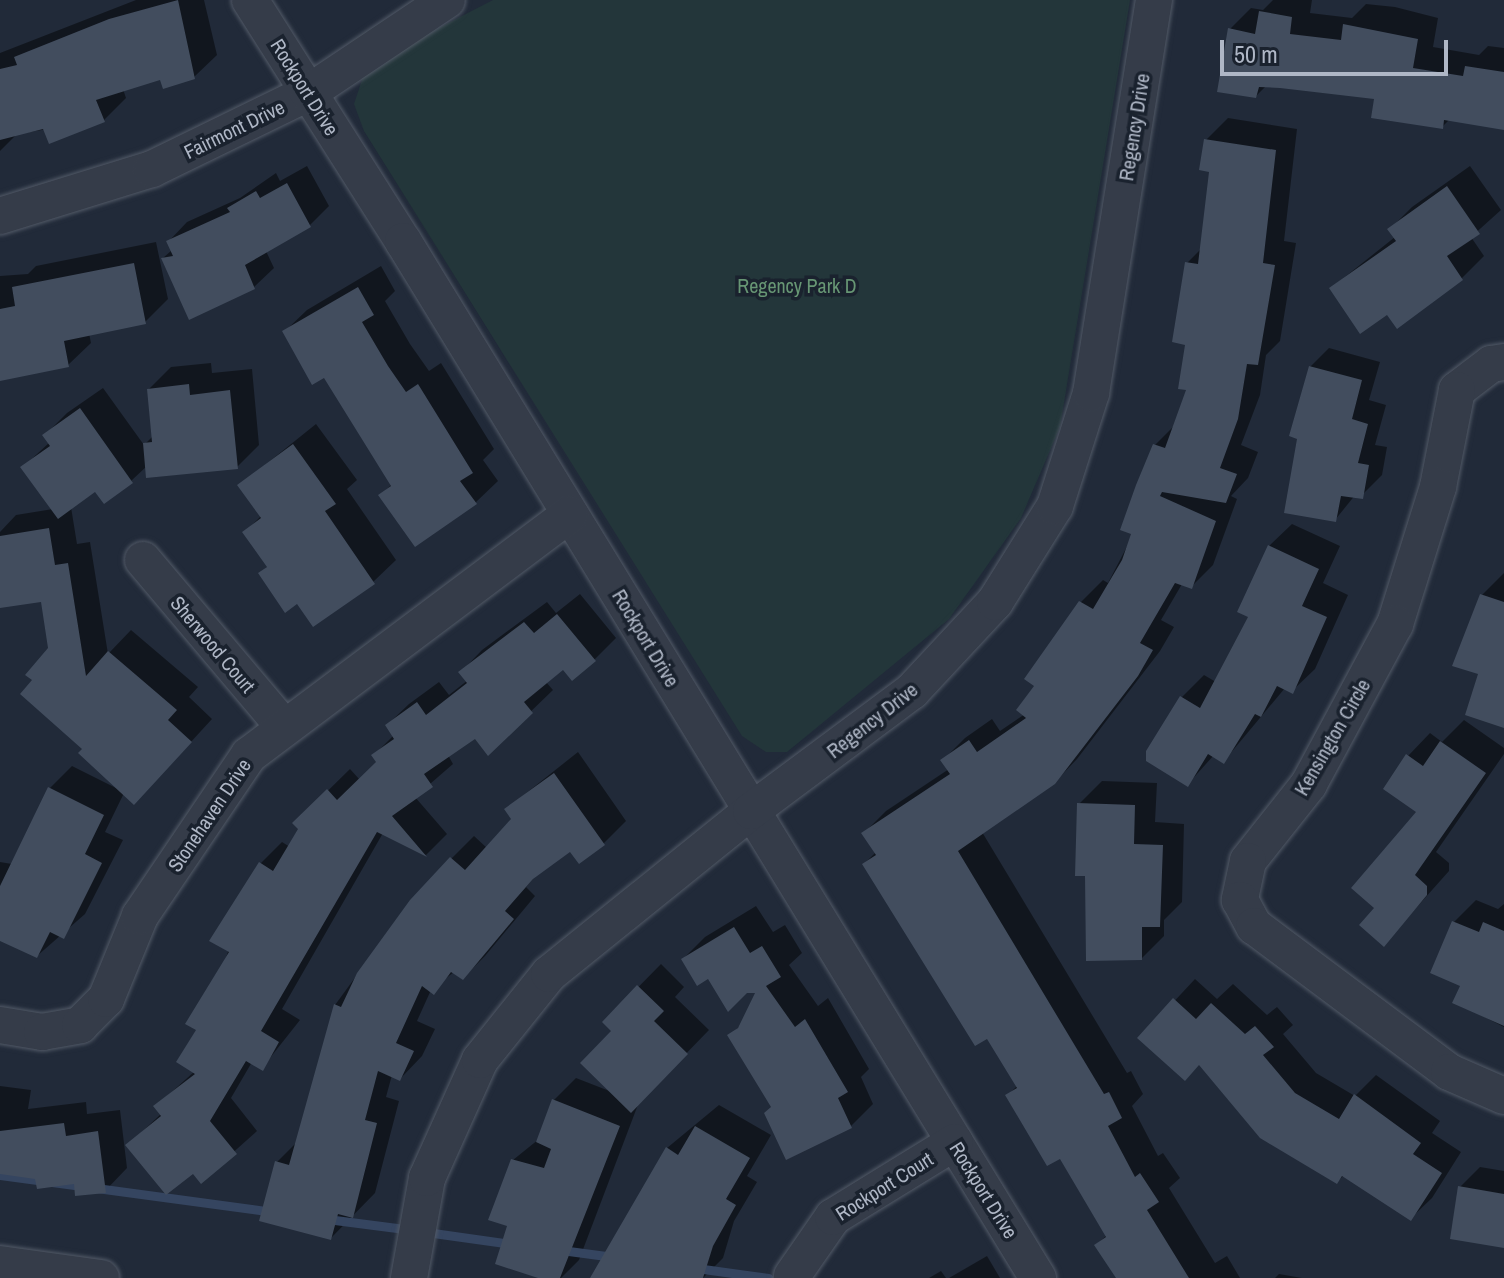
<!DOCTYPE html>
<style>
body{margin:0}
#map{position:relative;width:1504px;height:1278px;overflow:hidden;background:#212a39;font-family:"Archivo Narrow",sans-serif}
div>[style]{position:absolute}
.green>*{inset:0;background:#23363a}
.shadow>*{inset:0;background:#0007}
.stream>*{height:9px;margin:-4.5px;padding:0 4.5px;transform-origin:4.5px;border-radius:4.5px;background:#354560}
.building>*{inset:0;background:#424d5e}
.roads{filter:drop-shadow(0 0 2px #525a67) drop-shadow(0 0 2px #525a67)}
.street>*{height:36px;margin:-18px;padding:0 18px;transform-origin:18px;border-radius:18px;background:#353c49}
span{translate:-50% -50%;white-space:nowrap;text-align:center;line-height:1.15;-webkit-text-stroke:7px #1a222e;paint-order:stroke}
.street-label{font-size:20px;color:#afb7c6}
.park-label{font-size:20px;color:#679674}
.scale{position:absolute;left:1220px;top:40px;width:228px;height:36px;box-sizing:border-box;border:4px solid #afb7c6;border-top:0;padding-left:10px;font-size:24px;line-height:28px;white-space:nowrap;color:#afb7c6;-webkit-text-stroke:6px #1a222e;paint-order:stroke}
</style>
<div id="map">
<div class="green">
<i style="clip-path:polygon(493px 0,1130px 0,1060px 427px,1021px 518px,949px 619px,787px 752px,766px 752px,742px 736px,364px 131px,354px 104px,367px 65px)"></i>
</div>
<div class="shadow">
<i style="clip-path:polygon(136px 0,204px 0,217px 55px,194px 77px,161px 77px,123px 89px,126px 98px,104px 120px,17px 134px,0 151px,0 53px)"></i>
<i style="clip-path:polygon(1273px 0,1312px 0,1310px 13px,1352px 18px,1366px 4px,1395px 7px,1438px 18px,1433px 47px,1479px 55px,1488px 46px,1504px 48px,1504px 126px,1450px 119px,1442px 127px,1377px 97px,1267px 85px,1256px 96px,1230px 29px,1251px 8px,1263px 10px)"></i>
<i style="clip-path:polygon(1228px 118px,1297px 129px,1284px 241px,1296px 243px,1280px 341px,1266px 355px,1260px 395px,1241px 445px,1258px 452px,1248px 478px,1231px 496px,1237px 499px,1213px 565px,1191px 587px,1182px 584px,1161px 620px,1174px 627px,1160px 651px,1077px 759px,1054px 783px,982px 832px,1127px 1073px,1131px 1071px,1143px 1094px,1132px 1106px,1158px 1156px,1163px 1153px,1180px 1178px,1169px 1188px,1215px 1263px,1227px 1256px,1240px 1278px,1117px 1278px,1096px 1245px,1107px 1235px,1061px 1156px,1007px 1096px,1018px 1085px,988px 1037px,864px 864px,876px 852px,864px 833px,886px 811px,949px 769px,943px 760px,965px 738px,992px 719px,1000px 731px,1025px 714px,1036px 686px,1027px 679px,1081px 602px,1103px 580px,1108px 583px,1134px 533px,1155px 445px,1176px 424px,1189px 389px,1187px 263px,1202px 248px,1211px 171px,1206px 140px)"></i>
<i style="clip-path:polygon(307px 166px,329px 206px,310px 225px,266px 251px,274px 268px,254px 287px,163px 258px,172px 250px,168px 242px,187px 222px,240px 198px,276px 173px,280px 181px)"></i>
<i style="clip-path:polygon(1470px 166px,1501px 210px,1471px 237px,1484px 256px,1462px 278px,1397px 327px,1388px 313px,1331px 288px,1395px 237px,1390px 229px,1412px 207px)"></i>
<i style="clip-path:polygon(156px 242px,168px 299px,145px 322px,89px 333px,91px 343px,68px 365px,0 379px,0 276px,28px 274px,36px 266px)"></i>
<i style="clip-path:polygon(381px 266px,395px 291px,385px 301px,410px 344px,429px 371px,441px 363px,494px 449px,483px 460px,498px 481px,475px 503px,381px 495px,392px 484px,325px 375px,284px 332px,307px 310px)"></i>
<i style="clip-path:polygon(1329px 348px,1380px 362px,1369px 400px,1386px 405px,1375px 445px,1387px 447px,1382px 475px,1363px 494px,1356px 494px,1335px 520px,1310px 367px)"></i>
<i style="clip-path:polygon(211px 363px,212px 373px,252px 369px,259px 445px,237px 467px,147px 466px,131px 481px,95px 490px,71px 507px,77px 544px,90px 542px,108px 654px,131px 630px,198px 687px,189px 697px,212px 719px,156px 780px,124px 793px,105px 832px,123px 840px,85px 914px,37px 956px,0 939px,0 862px,12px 864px,50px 788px,72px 766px,118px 789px,35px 680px,50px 649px,42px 600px,0 606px,0 532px,16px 515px,53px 509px,23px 467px,50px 442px,45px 435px,67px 413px,103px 388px,144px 445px,154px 435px,149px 389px,171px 367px)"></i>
<i style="clip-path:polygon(316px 424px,357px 480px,347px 489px,396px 560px,373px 582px,298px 601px,261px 573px,269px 565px,245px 532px,261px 516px,240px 485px)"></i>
<i style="clip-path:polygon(1292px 524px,1340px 546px,1323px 583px,1348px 595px,1315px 669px,1292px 691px,1285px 688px,1224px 761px,1214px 755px,1188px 784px,1182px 697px,1204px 675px,1216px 682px,1251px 616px,1269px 546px)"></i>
<i style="clip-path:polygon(1504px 573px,1504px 726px,1481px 673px,1482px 595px)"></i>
<i style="clip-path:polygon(580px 594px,616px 638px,594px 660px,563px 668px,546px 682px,553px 690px,488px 753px,475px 736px,448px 755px,453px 764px,415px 797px,447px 834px,426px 855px,383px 833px,282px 1009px,300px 1020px,262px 1068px,252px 1062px,231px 1098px,257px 1131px,201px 1181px,193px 1171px,128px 1145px,162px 1113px,156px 1106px,195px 1071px,199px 1030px,261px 863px,282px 842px,290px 847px,301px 829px,295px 823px,350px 769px,360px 780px,378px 762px,374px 755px,394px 735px,387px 725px,409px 704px,439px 682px,449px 695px,468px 680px,461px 672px,482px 650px,547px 602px,556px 613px)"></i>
<i style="clip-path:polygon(1464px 720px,1504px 748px,1504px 754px,1436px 852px,1449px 863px,1449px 871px,1384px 944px,1376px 908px,1419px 812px,1408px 756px,1430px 733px,1442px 742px)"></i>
<i style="clip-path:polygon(578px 752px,626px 821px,604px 843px,571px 850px,539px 872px,526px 887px,535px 896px,485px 956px,463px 978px,454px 972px,431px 990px,417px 1021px,435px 1029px,422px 1056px,400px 1079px,392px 1075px,386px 1097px,399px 1101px,375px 1193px,331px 1238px,277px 1162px,298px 1141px,335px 1005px,411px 901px,452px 858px,474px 836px,487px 848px,513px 819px,506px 809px)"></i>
<i style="clip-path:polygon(1102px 781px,1157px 783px,1155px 822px,1184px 824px,1182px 902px,1164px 920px,1164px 936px,1142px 958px,1087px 874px,1079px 804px)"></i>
<i style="clip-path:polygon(1476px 900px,1498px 909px,1504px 904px,1504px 1027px,1455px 1002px,1462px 984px,1454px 922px)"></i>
<i style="clip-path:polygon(756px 906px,773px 932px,785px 925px,802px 953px,789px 965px,818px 1006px,828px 998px,869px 1069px,861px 1077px,873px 1104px,851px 1126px,773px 1106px,730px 1036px,743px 1023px,758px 991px,709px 976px,683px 959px,705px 937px)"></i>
<i style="clip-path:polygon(661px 964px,684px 987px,675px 997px,709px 1030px,639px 1102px,579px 1260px,561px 1278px,544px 1278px,509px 1225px,513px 1160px,539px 1139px,554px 1100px,576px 1078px,612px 1092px,614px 1031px,604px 1022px)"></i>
<i style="clip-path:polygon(1195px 979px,1217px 999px,1233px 984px,1267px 1015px,1277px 1007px,1293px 1025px,1283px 1034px,1316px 1073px,1355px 1096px,1376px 1075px,1440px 1121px,1432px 1133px,1461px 1152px,1432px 1198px,1411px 1218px,1344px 1175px,1337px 1182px,1200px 1063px,1140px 1038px)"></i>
<i style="clip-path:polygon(0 1072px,0 1086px,31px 1090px,28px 1109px,86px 1102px,87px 1114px,120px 1110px,127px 1168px,105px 1191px,0 1172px)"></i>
<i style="clip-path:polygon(719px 1105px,771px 1135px,747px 1176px,757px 1182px,734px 1221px,723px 1258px,703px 1278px,606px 1278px,667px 1148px)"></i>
<i style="clip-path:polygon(1480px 1167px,1504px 1171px,1504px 1247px,1460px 1187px)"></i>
<i style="clip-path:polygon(987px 1256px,1000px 1278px,949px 1278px)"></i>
<i style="clip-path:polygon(941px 1271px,946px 1278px,929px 1278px)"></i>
<i style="clip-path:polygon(1279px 1274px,1302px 1278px,1275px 1278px)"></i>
</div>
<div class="stream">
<i style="left:0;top:1175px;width:275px;rotate:7.7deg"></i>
<i style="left:327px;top:1219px;width:86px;rotate:7.4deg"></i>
<i style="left:426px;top:1232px;width:86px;rotate:8deg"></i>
<i style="left:561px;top:1250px;width:53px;rotate:7.5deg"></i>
<i style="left:696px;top:1268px;width:73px;rotate:7.9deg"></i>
</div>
<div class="building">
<i style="clip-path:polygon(178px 0,195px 79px,163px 89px,160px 80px,96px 100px,105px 122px,49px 144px,43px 129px,0 140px,0 69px,17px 65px,14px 57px,109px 19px)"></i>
<i style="clip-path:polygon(1259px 11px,1292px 17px,1290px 34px,1341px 40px,1343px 24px,1418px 39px,1413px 68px,1463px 76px,1465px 66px,1504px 72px,1504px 130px,1444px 120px,1443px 129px,1371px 118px,1374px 99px,1280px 88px,1259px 87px,1256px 98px,1217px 92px,1228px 28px,1255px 34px)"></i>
<i style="clip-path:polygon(1204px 139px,1276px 150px,1263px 263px,1275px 265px,1258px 365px,1247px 364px,1238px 419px,1220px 468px,1237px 474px,1226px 503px,1162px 492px,1160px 496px,1216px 521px,1192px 589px,1175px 583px,1140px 643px,1153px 650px,1138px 676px,1055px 784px,958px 851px,1104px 1094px,1109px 1092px,1122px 1118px,1108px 1126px,1135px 1177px,1140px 1173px,1159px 1202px,1147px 1210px,1189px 1278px,1116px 1278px,1094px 1245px,1106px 1237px,1060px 1159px,1047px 1166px,1005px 1095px,1017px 1088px,987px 1039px,975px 1046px,862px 864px,876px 855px,861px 833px,950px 774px,940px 760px,969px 740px,977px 752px,1026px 718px,1016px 710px,1034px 686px,1024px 679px,1079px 601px,1093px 609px,1122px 560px,1131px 534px,1120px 530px,1136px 485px,1153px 444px,1165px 448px,1186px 390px,1178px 389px,1185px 345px,1172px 342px,1185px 262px,1198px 264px,1209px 172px,1199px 170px)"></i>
<i style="clip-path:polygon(287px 183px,311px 227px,245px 265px,255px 289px,189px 320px,161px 258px,173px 256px,166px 241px,230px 212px,227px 208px,256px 191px,260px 198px)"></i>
<i style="clip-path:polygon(1447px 186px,1480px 234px,1447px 256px,1463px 280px,1397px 329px,1387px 315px,1360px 334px,1329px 288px,1396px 241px,1387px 229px)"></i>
<i style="clip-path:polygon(134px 263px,146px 324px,64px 341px,69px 367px,0 381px,0 309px,15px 306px,12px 287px)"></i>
<i style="clip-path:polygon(358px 287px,374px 315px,362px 322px,388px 366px,406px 392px,418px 384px,473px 473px,460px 481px,477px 504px,415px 547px,378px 495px,391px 486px,324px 378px,312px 385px,282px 331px)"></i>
<i style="clip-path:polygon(1309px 366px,1362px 380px,1352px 419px,1368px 424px,1358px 463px,1369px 465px,1363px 499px,1341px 496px,1336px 522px,1284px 513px,1297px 439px,1289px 436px)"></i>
<i style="clip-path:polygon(189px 384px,190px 395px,230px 390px,238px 469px,146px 478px,143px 443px,152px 442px,147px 389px)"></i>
<i style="clip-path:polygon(80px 408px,133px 483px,104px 504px,95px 492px,58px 519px,20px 467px,50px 446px,42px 435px)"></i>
<i style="clip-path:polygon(293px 444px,336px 504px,325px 511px,375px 584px,313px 627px,297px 604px,285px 613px,258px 573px,267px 567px,242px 532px,261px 518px,237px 485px)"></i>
<i style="clip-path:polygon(49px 528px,55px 565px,68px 563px,86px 676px,108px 651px,177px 710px,168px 720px,192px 742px,134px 805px,78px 753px,82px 749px,20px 694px,32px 680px,25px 675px,48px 648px,41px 602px,0 608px,0 536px)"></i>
<i style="clip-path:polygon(1268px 545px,1319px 569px,1302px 606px,1327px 617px,1293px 694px,1277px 686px,1261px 717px,1255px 714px,1224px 764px,1208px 754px,1188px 787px,1146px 761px,1146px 751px,1180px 696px,1200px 708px,1248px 617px,1237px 612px)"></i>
<i style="clip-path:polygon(1480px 594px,1504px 602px,1504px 728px,1465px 715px,1478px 674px,1452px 666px)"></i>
<i style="clip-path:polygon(557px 614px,596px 661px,572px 681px,563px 670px,524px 702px,533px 713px,488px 756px,475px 739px,424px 774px,433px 787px,392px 816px,427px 857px,377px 832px,261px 1031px,279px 1042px,263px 1071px,246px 1061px,210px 1121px,237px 1154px,201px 1184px,193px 1174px,166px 1195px,125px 1145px,161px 1116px,153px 1106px,195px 1074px,176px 1062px,196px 1030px,185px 1024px,229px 952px,209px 941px,259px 862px,273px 871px,298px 829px,292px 823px,327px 789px,337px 800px,376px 762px,371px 755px,394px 739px,385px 725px,417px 702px,426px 715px,467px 683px,458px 672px,524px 622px,534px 633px)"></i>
<i style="clip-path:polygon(1440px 741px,1486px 773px,1415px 875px,1427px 886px,1427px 895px,1384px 947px,1359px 925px,1374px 908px,1351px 888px,1416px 812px,1383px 789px,1406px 754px,1423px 766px)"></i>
<i style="clip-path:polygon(554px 773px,605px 845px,579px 864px,570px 852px,533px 879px,505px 911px,514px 919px,463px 980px,451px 972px,434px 995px,422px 986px,396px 1043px,414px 1051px,400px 1081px,378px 1071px,365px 1120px,377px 1123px,353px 1218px,338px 1214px,331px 1240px,259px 1221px,275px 1161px,289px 1165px,334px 1004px,341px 1007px,357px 973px,410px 900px,450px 857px,465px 870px,511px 819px,504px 809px)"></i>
<i style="clip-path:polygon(48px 787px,104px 815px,85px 854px,102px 863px,64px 939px,50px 932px,37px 958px,0 941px,0 886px)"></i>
<i style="clip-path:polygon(1077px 803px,1135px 805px,1134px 844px,1163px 845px,1160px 927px,1142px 927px,1142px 960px,1086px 961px,1085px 876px,1075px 876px)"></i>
<i style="clip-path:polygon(1452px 921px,1479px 932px,1483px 922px,1504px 931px,1504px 1026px,1452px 1003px,1460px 986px,1430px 973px)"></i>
<i style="clip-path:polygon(734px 927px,750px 953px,762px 946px,781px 977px,766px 986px,795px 1027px,805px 1019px,848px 1092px,838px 1098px,852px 1128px,786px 1160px,764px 1113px,771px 1107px,727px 1035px,738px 1028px,755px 993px,747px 993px,728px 1012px,708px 979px,697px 986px,681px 959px)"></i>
<i style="clip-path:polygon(637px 985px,664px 1011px,654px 1021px,688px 1054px,631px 1113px,580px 1063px,611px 1031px,602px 1022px)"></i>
<i style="clip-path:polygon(1173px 998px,1196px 1019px,1211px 1003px,1245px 1034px,1255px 1026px,1274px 1047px,1263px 1055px,1295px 1093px,1339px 1119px,1354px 1094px,1421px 1143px,1413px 1154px,1442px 1173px,1411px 1221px,1342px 1176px,1337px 1184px,1260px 1138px,1199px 1065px,1185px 1081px,1137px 1038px)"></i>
<i style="clip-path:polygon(552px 1099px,620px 1126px,560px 1278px,538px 1278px,495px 1264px,507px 1226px,488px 1220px,511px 1159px,544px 1168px,551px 1149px,536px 1142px)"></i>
<i style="clip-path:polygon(64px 1123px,66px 1136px,98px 1131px,106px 1193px,75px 1196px,74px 1184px,37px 1189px,35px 1179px,0 1174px,0 1131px)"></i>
<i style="clip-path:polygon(695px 1126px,750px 1158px,726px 1199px,736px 1205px,713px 1246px,703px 1278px,590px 1278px,666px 1147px,678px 1155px)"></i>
<i style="clip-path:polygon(1458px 1186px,1504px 1194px,1504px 1248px,1450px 1239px)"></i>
</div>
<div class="roads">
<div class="street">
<i style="left:250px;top:0;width:285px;rotate:57.6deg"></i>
<i style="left:403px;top:241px;width:1216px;rotate:58.52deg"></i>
<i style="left:0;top:216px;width:159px;rotate:-17.2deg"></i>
<i style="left:152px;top:169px;width:174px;rotate:-26deg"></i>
<i style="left:308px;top:93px;width:167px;rotate:-33.8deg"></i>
<i style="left:1504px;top:362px;width:13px;rotate:171deg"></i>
<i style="left:1491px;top:364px;width:43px;rotate:142.6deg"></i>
<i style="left:1457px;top:390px;width:99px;rotate:101.1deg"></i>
<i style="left:1438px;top:487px;width:144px;rotate:107.4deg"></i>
<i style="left:1395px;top:624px;width:182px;rotate:118.3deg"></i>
<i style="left:1309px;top:784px;width:98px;rotate:128.4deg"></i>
<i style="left:1248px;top:861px;width:40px;rotate:102deg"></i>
<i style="left:1240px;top:900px;width:30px;rotate:62deg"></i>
<i style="left:1254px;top:926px;width:244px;rotate:36.8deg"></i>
<i style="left:1449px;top:1072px;width:60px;rotate:23.6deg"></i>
<i style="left:143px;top:560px;width:219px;rotate:49.8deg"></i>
<i style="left:0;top:1025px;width:43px;rotate:9.5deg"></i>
<i style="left:42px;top:1032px;width:39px;rotate:-10deg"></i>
<i style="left:80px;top:1025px;width:37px;rotate:-45deg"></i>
<i style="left:106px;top:999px;width:90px;rotate:-67.7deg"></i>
<i style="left:140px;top:916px;width:194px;rotate:-55.9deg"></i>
<i style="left:249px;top:755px;width:401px;rotate:-36.9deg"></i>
<i style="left:0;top:1264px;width:102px;rotate:7.9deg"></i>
<i style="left:792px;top:1276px;width:72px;rotate:-55.2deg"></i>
<i style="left:833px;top:1217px;width:143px;rotate:-31.6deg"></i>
<i style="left:409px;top:1278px;width:102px;rotate:-79.8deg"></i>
<i style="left:427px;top:1178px;width:129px;rotate:-65.8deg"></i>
<i style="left:480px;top:1060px;width:110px;rotate:-51.3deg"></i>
<i style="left:549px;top:974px;width:260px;rotate:-38.9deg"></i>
<i style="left:751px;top:811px;width:201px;rotate:-36.7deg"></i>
<i style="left:912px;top:691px;width:122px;rotate:-47deg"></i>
<i style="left:995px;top:602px;width:113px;rotate:-58deg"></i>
<i style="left:1055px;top:506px;width:119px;rotate:-72.3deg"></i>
<i style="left:1091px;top:393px;width:398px;rotate:-80.9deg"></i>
</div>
</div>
<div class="street-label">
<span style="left:305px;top:87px;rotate:58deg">Rockport Drive</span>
<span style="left:1134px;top:127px;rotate:-81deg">Regency Drive</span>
<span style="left:234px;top:129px;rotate:-26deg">Fairmont Drive</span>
<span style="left:646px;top:638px;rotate:59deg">Rockport Drive</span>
<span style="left:213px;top:644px;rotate:50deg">Sherwood Court</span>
<span style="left:872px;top:720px;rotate:-38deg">Regency Drive</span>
<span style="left:1332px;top:737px;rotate:-60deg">Kensington Circle</span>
<span style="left:209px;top:815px;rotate:-56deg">Stonehaven Drive</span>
<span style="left:884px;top:1186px;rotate:-32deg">Rockport Court</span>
<span style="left:984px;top:1190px;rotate:58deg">Rockport Drive</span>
</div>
<div class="park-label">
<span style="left:797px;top:285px">Regency Park D</span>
</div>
<div class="scale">50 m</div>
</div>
